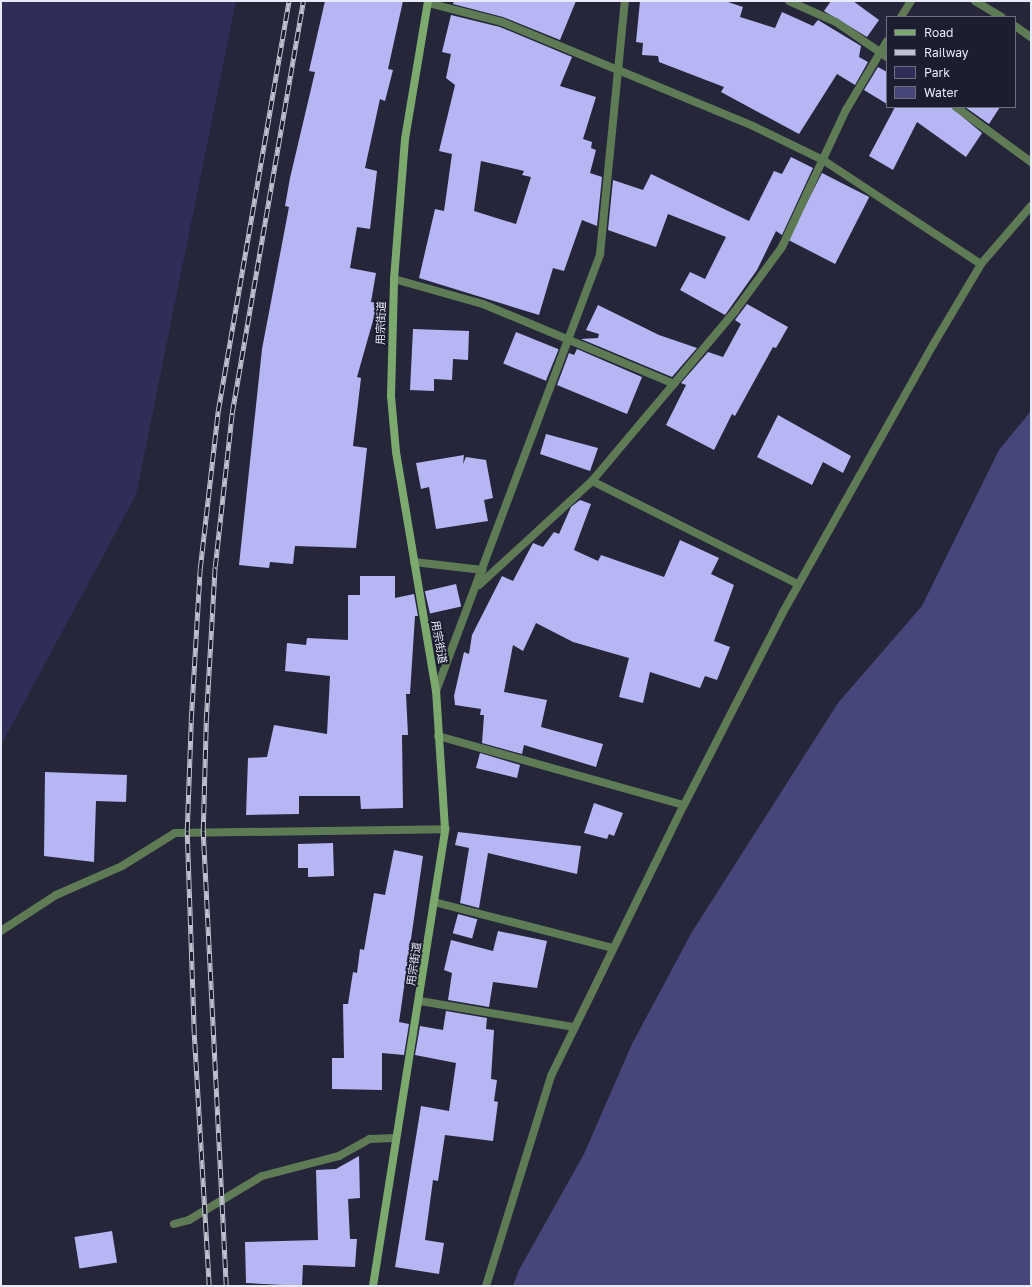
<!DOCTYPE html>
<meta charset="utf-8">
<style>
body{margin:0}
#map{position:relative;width:1032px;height:1287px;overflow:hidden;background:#26263a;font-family:"Golos Text","Noto Sans JP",sans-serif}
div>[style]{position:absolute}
.green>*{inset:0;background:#302e59}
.water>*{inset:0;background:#47467a}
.building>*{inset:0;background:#b5b6f3;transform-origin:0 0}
.service>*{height:8px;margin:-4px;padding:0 4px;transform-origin:4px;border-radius:4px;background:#5f7b56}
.minor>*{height:8px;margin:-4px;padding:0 4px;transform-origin:4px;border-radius:4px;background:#5f7b56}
.secondary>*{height:8px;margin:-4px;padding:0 4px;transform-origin:4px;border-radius:4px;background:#7caa6e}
.rail>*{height:4.5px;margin-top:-2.25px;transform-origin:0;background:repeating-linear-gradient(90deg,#1d1d30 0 9px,#c0c1cf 0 18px);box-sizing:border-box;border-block:1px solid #c0c1cf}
span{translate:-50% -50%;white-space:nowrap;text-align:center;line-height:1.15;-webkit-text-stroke:4px #1d1d30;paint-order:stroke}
.street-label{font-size:11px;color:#e9eaf7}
.frame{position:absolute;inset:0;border:2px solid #e9eaf7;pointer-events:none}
.legend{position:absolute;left:886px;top:16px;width:130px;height:92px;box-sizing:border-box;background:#1d1d30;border:1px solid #6f6f80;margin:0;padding:5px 7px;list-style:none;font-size:12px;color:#e9eaf7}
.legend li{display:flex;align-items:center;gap:8px;height:20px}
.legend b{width:20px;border:1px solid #6f6f80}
</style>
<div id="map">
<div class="green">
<i style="clip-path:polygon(1px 1px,236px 1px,136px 495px,1px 745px)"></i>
</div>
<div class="water">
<i style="clip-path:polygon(1031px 411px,1031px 1286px,513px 1286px,519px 1270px,584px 1154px,632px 1044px,692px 932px,838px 703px,922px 606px,999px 450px)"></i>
</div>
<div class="building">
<i style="clip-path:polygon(325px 1px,403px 1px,388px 69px,393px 70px,385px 101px,380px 99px,365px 168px,377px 171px,370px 229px,357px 227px,350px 268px,376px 273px,371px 302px,378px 303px,357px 377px,361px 378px,353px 446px,367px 448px,356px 548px,295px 546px,293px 564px,270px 562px,269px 568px,239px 565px,262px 349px,289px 207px,285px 206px,290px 178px,315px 72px,309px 71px)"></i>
<i style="clip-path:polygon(454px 1px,576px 1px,560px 40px,503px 17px,453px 4px)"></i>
<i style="clip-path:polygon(640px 1px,725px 1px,743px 7px,740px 17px,775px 28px,782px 12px,813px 26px,818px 20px,861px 46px,859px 57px,868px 62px,855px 85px,837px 74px,799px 134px,721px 92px,724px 87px,659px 62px,658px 56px,642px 55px,643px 43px,636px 42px)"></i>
<i style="clip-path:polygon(831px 1px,853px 1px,879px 20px,867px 37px,824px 11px)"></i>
<i style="clip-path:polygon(evenodd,451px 15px,500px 27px,572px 57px,560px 86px,596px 97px,583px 139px,592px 142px,591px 148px,596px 150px,590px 173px,602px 177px,597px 226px,582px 220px,564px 271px,553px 268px,539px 315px,419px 278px,435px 209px,444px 211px,452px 154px,439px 151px,455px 85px,446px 78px,451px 54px,442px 52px,451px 15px,481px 161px,524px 171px,522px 175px,531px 177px,516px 224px,474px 211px,481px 161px)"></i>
<i style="clip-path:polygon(878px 67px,887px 72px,887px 104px,864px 90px)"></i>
<i style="clip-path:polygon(895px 107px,951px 107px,982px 133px,966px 157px,917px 122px,893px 170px,869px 156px)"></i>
<i style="clip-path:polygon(965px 107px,1000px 107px,989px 124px)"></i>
<i style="clip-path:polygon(791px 157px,813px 168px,782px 235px,776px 231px,757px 270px,725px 315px,680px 290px,690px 272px,705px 279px,726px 237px,668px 214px,656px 247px,608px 230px,613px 180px,643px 190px,651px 174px,749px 221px,774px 171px,782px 174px)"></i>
<i style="left:822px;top:173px;width:53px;height:75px;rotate:27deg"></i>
<i style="clip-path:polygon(747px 304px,788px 327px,776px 348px,773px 347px,735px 416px,732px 414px,714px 450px,666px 425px,686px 385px,681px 383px,708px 352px,723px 357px,741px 324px,735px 320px)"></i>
<i style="clip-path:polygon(598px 305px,659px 335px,697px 348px,672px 377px,581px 339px,598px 338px,599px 334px,586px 330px)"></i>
<i style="clip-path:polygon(413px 329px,469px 331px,468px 360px,453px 359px,452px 380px,434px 379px,434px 391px,410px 390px)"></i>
<i style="left:516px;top:332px;width:46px;height:34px;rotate:22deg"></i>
<i style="clip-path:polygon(577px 349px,642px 377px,627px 414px,557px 385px,569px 353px,574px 355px)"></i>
<i style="clip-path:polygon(778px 415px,851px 456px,843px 473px,823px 462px,812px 485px,757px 457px)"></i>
<i style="clip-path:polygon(546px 434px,598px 448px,590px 471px,540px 454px)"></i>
<i style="clip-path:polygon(464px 455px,463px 464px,466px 457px,486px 460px,493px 498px,484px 500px,488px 521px,436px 529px,429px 487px,421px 489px,416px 463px)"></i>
<i style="clip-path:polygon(580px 500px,591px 504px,574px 550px,598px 561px,601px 555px,664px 577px,680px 540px,719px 558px,711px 574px,734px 585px,714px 641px,730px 647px,717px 680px,705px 676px,700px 688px,650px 672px,643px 703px,619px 697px,629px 658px,573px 642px,536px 623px,523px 651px,513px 645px,504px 692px,547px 700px,541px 727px,603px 744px,596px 767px,524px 745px,522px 754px,482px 743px,484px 715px,480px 715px,481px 709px,455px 705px,454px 696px,464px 652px,469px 654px,472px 635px,502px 576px,513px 581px,533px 543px,543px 547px,554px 532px,559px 534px,571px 507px)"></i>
<i style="clip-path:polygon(360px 576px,395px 576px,395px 598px,414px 594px,418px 616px,415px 616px,410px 694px,406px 694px,408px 735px,402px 735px,403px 808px,361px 809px,360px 796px,299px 796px,299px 814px,246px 815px,248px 758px,267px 757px,274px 725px,327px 734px,330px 676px,285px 671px,287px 643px,306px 645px,307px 638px,348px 640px,348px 595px,360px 595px)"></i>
<i style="left:456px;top:584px;width:23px;height:32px;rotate:77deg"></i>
<i style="clip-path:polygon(480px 753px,520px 765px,517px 778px,476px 768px)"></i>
<i style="clip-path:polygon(45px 772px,127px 775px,126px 802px,96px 801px,94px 862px,44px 856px)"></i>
<i style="clip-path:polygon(594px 803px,623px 813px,614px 836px,609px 834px,607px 839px,584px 833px)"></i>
<i style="clip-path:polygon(458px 832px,581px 846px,577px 874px,488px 853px,479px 908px,460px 903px,469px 848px,455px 845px)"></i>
<i style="clip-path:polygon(333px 843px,334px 876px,308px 877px,308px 868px,298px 868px,298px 844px)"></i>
<i style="clip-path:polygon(394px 850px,423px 856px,399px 1022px,409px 1024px,404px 1055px,382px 1053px,382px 1090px,332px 1089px,332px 1058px,344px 1058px,343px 1004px,348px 1004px,353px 972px,357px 973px,360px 949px,364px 950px,374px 893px,385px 895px)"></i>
<i style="left:458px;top:914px;width:20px;height:20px;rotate:15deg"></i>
<i style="clip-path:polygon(498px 931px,547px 941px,537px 988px,493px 982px,489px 1007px,448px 1000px,452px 973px,444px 970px,451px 940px,493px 951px)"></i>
<i style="clip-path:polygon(446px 1011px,487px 1018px,486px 1029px,494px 1030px,491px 1079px,497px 1080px,494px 1101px,498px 1102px,493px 1141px,445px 1135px,438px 1181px,433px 1180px,425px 1240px,444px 1243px,439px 1274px,395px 1267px,421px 1106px,449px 1111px,456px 1063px,415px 1055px,420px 1026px,443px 1030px)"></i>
<i style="clip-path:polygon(359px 1156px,360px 1198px,348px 1199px,350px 1239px,357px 1239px,355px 1267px,303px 1265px,302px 1286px,246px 1283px,245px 1242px,318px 1240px,316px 1170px,336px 1169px)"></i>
<i style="left:112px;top:1231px;width:32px;height:38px;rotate:81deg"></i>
</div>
<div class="service">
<i style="left:975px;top:1px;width:31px;rotate:31deg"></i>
<i style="left:428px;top:3px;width:76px;rotate:14.4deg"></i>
<i style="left:502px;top:22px;width:126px;rotate:22.5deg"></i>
<i style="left:1015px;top:26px;width:19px;rotate:35deg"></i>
<i style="left:394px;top:279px;width:92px;rotate:15.7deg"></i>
<i style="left:483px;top:304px;width:207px;rotate:22.7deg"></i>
<i style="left:174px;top:1224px;width:16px;rotate:-15deg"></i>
<i style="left:189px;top:1220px;width:85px;rotate:-31.1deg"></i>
<i style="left:262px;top:1176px;width:80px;rotate:-14.6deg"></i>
<i style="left:339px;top:1156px;width:35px;rotate:-29deg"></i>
<i style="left:370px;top:1139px;width:26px;rotate:-2deg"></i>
</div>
<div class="minor">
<i style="left:789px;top:1px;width:51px;rotate:24.1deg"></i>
<i style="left:836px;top:22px;width:62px;rotate:34.5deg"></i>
<i style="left:901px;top:17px;width:19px;rotate:-58deg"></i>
<i style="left:618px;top:70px;width:146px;rotate:22.5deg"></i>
<i style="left:753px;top:126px;width:78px;rotate:25.9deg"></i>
<i style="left:823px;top:160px;width:189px;rotate:33.4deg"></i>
<i style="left:956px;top:107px;width:93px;rotate:36.3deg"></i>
<i style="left:592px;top:481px;width:230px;rotate:26.6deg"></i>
<i style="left:414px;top:562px;width:69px;rotate:6.6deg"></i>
<i style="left:479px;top:585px;width:154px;rotate:-42.6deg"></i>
<i style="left:592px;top:481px;width:222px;rotate:-49.9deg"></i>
<i style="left:735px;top:311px;width:79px;rotate:-53.7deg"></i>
<i style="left:782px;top:247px;width:151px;rotate:-65deg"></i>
<i style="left:846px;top:110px;width:80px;rotate:-59.3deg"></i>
<i style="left:436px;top:691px;width:467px;rotate:-69.4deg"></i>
<i style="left:600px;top:254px;width:254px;rotate:-84.4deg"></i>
<i style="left:438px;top:736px;width:255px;rotate:15.7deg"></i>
<i style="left:434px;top:902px;width:185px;rotate:14.4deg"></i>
<i style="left:1px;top:931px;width:66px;rotate:-33.2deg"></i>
<i style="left:56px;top:895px;width:72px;rotate:-23.7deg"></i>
<i style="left:122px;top:866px;width:62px;rotate:-31.9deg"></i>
<i style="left:175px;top:833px;width:270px;rotate:-0.8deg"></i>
<i style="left:420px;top:1001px;width:155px;rotate:9.6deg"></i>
<i style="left:486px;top:1286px;width:220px;rotate:-72.8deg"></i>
<i style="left:551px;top:1076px;width:302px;rotate:-63.9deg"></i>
<i style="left:684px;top:805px;width:215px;rotate:-62.8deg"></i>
<i style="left:782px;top:614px;width:308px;rotate:-60.7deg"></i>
<i style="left:933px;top:345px;width:94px;rotate:-59.3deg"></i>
<i style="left:981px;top:264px;width:77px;rotate:-49.2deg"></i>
</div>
<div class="secondary">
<i style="left:373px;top:1286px;width:463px;rotate:-81deg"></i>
<i style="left:445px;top:829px;width:138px;rotate:-93.7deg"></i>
<i style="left:436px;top:691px;width:242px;rotate:-99.5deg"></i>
<i style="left:396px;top:452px;width:56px;rotate:-95.1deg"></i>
<i style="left:391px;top:396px;width:117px;rotate:-88.5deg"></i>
<i style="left:394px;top:279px;width:140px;rotate:-85.5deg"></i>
<i style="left:405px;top:139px;width:140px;rotate:-80.5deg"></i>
</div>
<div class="rail">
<i style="left:209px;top:1286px;width:253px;rotate:-93.4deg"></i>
<i style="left:194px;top:1033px;width:202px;rotate:-92deg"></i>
<i style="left:187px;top:831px;width:111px;rotate:-87.9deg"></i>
<i style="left:191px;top:720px;width:151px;rotate:-86.6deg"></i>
<i style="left:200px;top:569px;width:159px;rotate:-83.5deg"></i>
<i style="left:218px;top:411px;width:416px;rotate:-80.2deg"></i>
<i style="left:226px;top:1286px;width:456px;rotate:-92.9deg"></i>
<i style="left:203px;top:831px;width:110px;rotate:-88.4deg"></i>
<i style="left:206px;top:721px;width:154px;rotate:-86.7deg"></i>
<i style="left:215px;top:567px;width:155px;rotate:-83.7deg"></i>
<i style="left:232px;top:413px;width:418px;rotate:-80.2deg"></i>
</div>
<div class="street-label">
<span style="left:381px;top:323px;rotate:-88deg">用宗街道</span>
<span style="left:439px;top:642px;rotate:80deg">用宗街道</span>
<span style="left:414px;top:964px;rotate:-82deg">用宗街道</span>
</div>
<div class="frame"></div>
<ul class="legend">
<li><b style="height:5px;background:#7caa6e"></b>Road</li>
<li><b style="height:5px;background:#c0c1cf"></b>Railway</li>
<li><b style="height:11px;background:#302e59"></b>Park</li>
<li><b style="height:11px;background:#47467a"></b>Water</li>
</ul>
</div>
